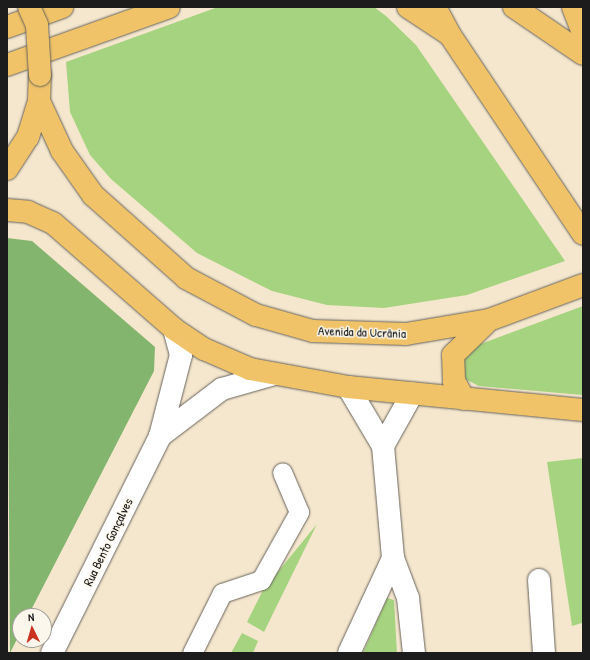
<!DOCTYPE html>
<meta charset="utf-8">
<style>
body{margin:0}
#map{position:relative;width:590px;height:660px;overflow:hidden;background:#f5e7ce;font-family:"Patrick Hand",sans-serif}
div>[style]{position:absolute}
.green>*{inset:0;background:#a6d37f}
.forest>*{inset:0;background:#84b56e}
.roads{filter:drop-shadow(0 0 1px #68635a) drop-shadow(0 0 1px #68635a)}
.pedestrian>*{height:19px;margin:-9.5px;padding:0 9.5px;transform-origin:9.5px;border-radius:9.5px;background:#fff}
.minor>*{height:22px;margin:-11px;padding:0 11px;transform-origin:11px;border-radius:11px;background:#fff}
.primary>*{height:22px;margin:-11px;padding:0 11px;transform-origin:11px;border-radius:11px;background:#f0c369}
.trunk>*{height:22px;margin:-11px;padding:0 11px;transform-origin:11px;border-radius:11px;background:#f0c369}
.bridges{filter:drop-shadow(0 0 1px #68635a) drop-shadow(0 0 1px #68635a)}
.trunk-bridge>*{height:22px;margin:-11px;padding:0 11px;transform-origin:11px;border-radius:11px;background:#f0c369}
span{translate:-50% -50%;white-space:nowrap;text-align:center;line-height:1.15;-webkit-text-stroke:3px #fbf7ec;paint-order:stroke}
.street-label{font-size:13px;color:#1c1c1c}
.frame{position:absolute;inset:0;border:8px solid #1c1c1c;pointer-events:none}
.north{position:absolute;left:12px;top:608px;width:40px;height:40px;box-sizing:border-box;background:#fbf7ec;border:1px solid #a29f99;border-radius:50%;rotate:355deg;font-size:11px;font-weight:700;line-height:16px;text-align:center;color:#1c1c1c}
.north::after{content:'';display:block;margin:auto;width:14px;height:18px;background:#c8321e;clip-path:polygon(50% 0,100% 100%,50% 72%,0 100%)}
</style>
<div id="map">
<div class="green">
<i style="clip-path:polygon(218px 7px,374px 7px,386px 16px,416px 45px,565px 261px,467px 295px,384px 308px,327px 305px,272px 291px,197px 253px,111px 179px,90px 155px,70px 112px,66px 62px)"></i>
<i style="clip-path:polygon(583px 306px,583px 395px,479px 386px,465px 379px,461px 362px,475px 346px)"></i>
<i style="clip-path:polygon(583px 458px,582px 623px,572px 626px,547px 462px)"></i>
<i style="clip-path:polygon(317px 524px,264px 632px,247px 622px,263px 590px)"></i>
<i style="clip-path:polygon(387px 598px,394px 600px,397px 653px,363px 653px)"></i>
<i style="clip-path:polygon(242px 633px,258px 641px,253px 653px,231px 653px)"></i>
</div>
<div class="forest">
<i style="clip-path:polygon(7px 238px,32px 241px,155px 347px,154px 371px,28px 616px,20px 616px,20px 633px,10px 653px)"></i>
</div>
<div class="roads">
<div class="pedestrian">
<i style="left:192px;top:653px;width:67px;rotate:-63.4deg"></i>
<i style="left:222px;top:593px;width:41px;rotate:-18.4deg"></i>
<i style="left:261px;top:580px;width:78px;rotate:-60.8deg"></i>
<i style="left:299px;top:512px;width:43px;rotate:-113deg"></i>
</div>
<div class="minor">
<i style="left:348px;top:387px;width:69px;rotate:59.3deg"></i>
<i style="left:383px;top:446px;width:112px;rotate:84.9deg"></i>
<i style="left:393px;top:558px;width:43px;rotate:69.4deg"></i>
<i style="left:408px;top:598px;width:55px;rotate:83.8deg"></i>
<i style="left:160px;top:436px;width:78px;rotate:-37.2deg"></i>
<i style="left:222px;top:389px;width:51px;rotate:-15.9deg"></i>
<i style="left:383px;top:446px;width:60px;rotate:-60.9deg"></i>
<i style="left:539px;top:580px;width:73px;rotate:86.1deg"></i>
<i style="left:52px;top:653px;width:242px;rotate:-63.5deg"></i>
<i style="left:160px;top:436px;width:84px;rotate:-75.5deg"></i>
<i style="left:181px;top:355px;width:27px;rotate:-105deg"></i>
<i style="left:349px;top:653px;width:105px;rotate:-65.1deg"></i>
</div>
<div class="primary">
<i style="left:573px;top:7px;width:28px;rotate:69deg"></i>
<i style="left:39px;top:101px;width:55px;rotate:65.3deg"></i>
<i style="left:62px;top:151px;width:54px;rotate:54.8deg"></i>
<i style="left:93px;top:195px;width:125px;rotate:41.7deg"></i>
<i style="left:186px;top:278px;width:79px;rotate:27.9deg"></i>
<i style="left:256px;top:315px;width:59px;rotate:15.7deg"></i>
<i style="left:313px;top:331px;width:93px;rotate:1.8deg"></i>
<i style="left:406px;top:334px;width:84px;rotate:-9.6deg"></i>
<i style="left:489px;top:320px;width:100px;rotate:-20.4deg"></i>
<i style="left:7px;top:210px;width:21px;rotate:5deg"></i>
<i style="left:28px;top:212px;width:27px;rotate:24deg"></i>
<i style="left:53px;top:223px;width:161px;rotate:41.2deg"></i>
<i style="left:174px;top:329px;width:36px;rotate:34deg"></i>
<i style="left:204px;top:349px;width:50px;rotate:23.5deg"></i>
<i style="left:250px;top:369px;width:100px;rotate:10.4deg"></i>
<i style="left:348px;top:387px;width:236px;rotate:5.6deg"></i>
<i style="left:464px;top:399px;width:21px;rotate:-119deg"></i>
<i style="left:454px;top:381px;width:26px;rotate:-92deg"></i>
<i style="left:453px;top:355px;width:45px;rotate:-44.1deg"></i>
</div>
<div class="trunk">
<i style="left:408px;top:7px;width:49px;rotate:33.4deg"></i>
<i style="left:435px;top:7px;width:32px;rotate:62deg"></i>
<i style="left:450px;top:35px;width:239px;rotate:56.2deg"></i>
<i style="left:514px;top:7px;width:83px;rotate:34.3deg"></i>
<i style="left:7px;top:27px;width:59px;rotate:-20deg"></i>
<i style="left:7px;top:65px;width:172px;rotate:-19.7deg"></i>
<i style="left:7px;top:169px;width:38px;rotate:-57deg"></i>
<i style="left:28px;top:137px;width:38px;rotate:-73deg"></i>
<i style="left:39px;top:101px;width:26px;rotate:-88deg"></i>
</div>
</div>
<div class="bridges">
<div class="trunk-bridge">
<i style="left:29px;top:7px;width:20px;rotate:66deg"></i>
<i style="left:37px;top:25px;width:50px;rotate:86.6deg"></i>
</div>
</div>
<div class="street-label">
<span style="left:362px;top:332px;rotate:2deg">Avenida da Ucrânia</span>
<span style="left:108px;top:542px;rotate:-64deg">Rua Bento Gonçalves</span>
</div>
<div class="frame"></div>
<div class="north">N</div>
</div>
